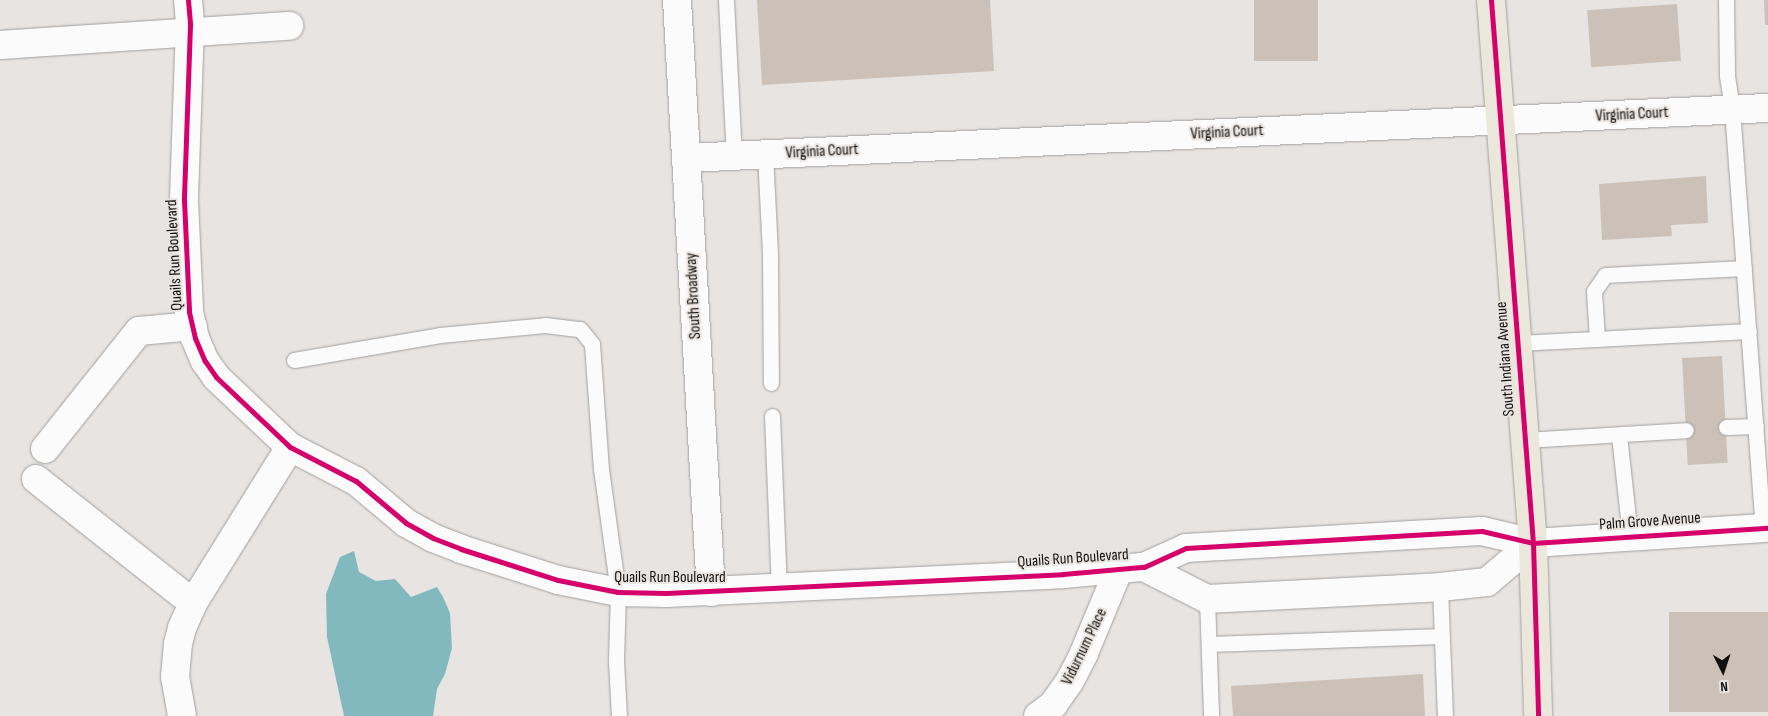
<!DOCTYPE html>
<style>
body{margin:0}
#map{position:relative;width:1768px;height:716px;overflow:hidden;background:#e7e4e2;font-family:"Sofia Sans Condensed",sans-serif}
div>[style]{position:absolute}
.water>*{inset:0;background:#82b9be}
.building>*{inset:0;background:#cbc1b8;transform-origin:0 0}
.roads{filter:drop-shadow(0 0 1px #a2a09f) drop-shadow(0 0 1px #a2a09f)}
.service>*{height:15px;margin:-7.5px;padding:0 7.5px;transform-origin:7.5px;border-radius:7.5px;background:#fbfbfb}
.minor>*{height:28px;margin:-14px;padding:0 14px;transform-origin:14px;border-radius:14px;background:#fbfbfb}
.primary>*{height:28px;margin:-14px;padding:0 14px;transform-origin:14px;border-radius:14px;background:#ebe7da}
.cycleway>*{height:5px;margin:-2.5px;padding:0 2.5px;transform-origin:2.5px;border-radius:2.5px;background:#d6006c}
span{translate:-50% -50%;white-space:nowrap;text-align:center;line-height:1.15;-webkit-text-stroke:4px #e9e4e0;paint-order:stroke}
.street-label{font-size:16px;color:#12100f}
.north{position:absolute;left:1698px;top:646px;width:50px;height:50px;-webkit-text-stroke:4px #e9e4e0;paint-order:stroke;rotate:176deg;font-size:14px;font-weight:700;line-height:20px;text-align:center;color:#12100f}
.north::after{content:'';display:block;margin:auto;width:18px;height:22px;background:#12100f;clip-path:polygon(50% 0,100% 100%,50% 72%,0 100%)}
</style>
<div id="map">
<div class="water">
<i style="clip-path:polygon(354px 551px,359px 572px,376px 581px,395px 579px,411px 597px,437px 587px,443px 597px,450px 613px,452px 648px,445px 674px,437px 689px,433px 716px,344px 716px,327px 637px,326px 594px,340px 557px)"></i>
</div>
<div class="building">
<i style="clip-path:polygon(757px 0,990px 0,994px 71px,762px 85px)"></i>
<i style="left:1254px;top:0;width:64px;height:61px"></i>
<i style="clip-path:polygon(1764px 0,1768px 0,1768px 25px,1765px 25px)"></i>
<i style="left:1677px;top:4px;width:57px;height:90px;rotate:86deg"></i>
<i style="clip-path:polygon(1706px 176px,1708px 223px,1671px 225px,1672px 236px,1602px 240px,1599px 184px)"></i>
<i style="left:1722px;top:356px;width:107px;height:40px;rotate:87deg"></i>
<i style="left:1768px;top:612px;width:100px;height:99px;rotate:90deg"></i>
<i style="clip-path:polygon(1423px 674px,1425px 716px,1233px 716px,1231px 686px)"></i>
</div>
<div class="roads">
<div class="service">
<i style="left:726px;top:0;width:156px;rotate:87.1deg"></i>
<i style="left:1726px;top:0;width:76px;rotate:89.2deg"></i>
<i style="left:1727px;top:76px;width:33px;rotate:81deg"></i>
<i style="left:1732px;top:109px;width:420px;rotate:85.8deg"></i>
<i style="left:765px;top:154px;width:100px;rotate:87.1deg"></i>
<i style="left:770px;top:254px;width:129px;rotate:89.6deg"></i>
<i style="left:1597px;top:339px;width:48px;rotate:-93.6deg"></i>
<i style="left:1594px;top:291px;width:19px;rotate:-55deg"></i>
<i style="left:1605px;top:275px;width:139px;rotate:-2.9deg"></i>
<i style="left:1518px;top:343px;width:231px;rotate:-3deg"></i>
<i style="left:294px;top:360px;width:148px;rotate:-9.7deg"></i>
<i style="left:440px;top:335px;width:105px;rotate:-5.4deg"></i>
<i style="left:545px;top:325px;width:35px;rotate:7deg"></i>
<i style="left:580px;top:329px;width:19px;rotate:51deg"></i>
<i style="left:592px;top:344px;width:125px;rotate:85.9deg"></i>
<i style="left:601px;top:469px;width:124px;rotate:82.1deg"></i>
<i style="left:618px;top:592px;width:69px;rotate:91.7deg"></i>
<i style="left:616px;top:661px;width:55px;rotate:86.9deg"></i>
<i style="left:772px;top:416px;width:172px;rotate:87.7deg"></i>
<i style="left:1726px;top:427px;width:30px;rotate:-2deg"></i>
<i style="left:1619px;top:435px;width:102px;rotate:83.8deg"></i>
<i style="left:1524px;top:440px;width:162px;rotate:-3.5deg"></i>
<i style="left:1440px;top:587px;width:129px;rotate:87.8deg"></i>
<i style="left:1207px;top:599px;width:117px;rotate:88deg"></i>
<i style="left:1209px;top:644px;width:232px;rotate:-2deg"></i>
</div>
<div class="minor">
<i style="left:188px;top:0;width:25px;rotate:85deg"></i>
<i style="left:190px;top:25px;width:175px;rotate:92deg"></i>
<i style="left:184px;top:200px;width:112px;rotate:87.4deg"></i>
<i style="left:189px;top:312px;width:27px;rotate:77deg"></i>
<i style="left:195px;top:338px;width:25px;rotate:67deg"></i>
<i style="left:205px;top:361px;width:19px;rotate:55deg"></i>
<i style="left:216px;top:377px;width:102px;rotate:43.4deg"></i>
<i style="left:290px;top:447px;width:74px;rotate:27.3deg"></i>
<i style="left:356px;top:481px;width:65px;rotate:40deg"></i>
<i style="left:406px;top:523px;width:31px;rotate:29deg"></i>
<i style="left:433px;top:538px;width:30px;rotate:21deg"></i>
<i style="left:461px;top:549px;width:102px;rotate:17.7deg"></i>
<i style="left:558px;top:580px;width:61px;rotate:11.3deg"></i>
<i style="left:618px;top:592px;width:48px;rotate:1.2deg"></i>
<i style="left:666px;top:593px;width:397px;rotate:-2.7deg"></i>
<i style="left:1063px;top:574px;width:56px;rotate:-5.1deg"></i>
<i style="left:1119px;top:569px;width:25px;rotate:-5deg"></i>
<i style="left:1144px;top:567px;width:46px;rotate:-24.3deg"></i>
<i style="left:1186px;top:548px;width:296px;rotate:-3.3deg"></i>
<i style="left:1482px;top:531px;width:52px;rotate:13.2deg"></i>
<i style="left:1533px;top:543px;width:235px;rotate:-3.7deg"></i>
<i style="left:677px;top:0;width:593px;rotate:86.71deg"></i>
<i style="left:0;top:45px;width:290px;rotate:-3.8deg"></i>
<i style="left:686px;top:158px;width:1083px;rotate:-2.65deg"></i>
<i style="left:45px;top:449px;width:151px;rotate:-51.5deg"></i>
<i style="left:139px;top:331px;width:54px;rotate:-5.3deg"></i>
<i style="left:36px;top:479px;width:200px;rotate:38.3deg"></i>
<i style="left:1144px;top:567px;width:71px;rotate:26.9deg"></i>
<i style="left:1207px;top:599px;width:233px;rotate:-2.9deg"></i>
<i style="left:1440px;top:587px;width:47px;rotate:-6.1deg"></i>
<i style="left:1487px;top:582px;width:60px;rotate:-40.3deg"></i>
<i style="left:182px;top:716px;width:40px;rotate:-100deg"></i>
<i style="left:175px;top:677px;width:33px;rotate:-85deg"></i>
<i style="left:178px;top:644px;width:16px;rotate:-76deg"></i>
<i style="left:182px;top:628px;width:27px;rotate:-66deg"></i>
<i style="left:193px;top:603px;width:184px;rotate:-58.1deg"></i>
<i style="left:1038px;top:716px;width:19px;rotate:-36deg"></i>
<i style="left:1053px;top:705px;width:29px;rotate:-55deg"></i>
<i style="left:1070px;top:681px;width:31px;rotate:-63deg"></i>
<i style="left:1084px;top:653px;width:91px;rotate:-67.4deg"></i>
</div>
<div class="primary">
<i style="left:1491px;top:0;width:545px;rotate:85.58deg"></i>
<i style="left:1533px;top:543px;width:173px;rotate:88.3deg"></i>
</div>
</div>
<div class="cycleway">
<i style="left:188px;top:0;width:25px;rotate:85deg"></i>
<i style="left:190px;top:25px;width:175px;rotate:92deg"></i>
<i style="left:184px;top:200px;width:112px;rotate:87.4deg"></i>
<i style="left:189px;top:312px;width:27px;rotate:77deg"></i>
<i style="left:195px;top:338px;width:25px;rotate:67deg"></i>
<i style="left:205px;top:361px;width:19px;rotate:55deg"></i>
<i style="left:216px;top:377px;width:102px;rotate:43.4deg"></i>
<i style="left:290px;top:447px;width:74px;rotate:27.3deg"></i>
<i style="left:356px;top:481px;width:65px;rotate:40deg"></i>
<i style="left:406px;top:523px;width:31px;rotate:29deg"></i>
<i style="left:433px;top:538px;width:30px;rotate:21deg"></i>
<i style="left:461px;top:549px;width:102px;rotate:17.7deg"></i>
<i style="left:558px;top:580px;width:61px;rotate:11.3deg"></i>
<i style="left:618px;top:592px;width:48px;rotate:1.2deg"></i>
<i style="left:666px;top:593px;width:397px;rotate:-2.7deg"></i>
<i style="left:1063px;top:574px;width:56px;rotate:-5.1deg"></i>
<i style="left:1119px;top:569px;width:25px;rotate:-5deg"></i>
<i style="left:1144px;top:567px;width:46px;rotate:-24.3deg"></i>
<i style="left:1186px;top:548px;width:296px;rotate:-3.3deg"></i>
<i style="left:1482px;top:531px;width:52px;rotate:13.2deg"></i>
<i style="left:1533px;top:543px;width:235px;rotate:-3.7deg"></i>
<i style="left:1491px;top:0;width:545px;rotate:85.58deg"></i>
<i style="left:1533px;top:543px;width:173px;rotate:88.3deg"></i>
</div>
<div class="street-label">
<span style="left:1632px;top:115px;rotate:-3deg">Virginia Court</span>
<span style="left:1227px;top:133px;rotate:-3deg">Virginia Court</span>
<span style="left:822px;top:152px;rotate:-3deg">Virginia Court</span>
<span style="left:175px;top:255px;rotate:-93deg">Quails Run Boulevard</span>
<span style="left:694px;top:296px;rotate:-93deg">South Broadway</span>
<span style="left:1506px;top:359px;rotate:-94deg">South Indiana Avenue</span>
<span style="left:1650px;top:522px;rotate:-4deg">Palm Grove Avenue</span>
<span style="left:1073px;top:559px;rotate:-4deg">Quails Run Boulevard</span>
<span style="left:670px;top:578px">Quails Run Boulevard</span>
<span style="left:1085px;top:647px;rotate:-64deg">Vidurnum Place</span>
</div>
<div class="north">N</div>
</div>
